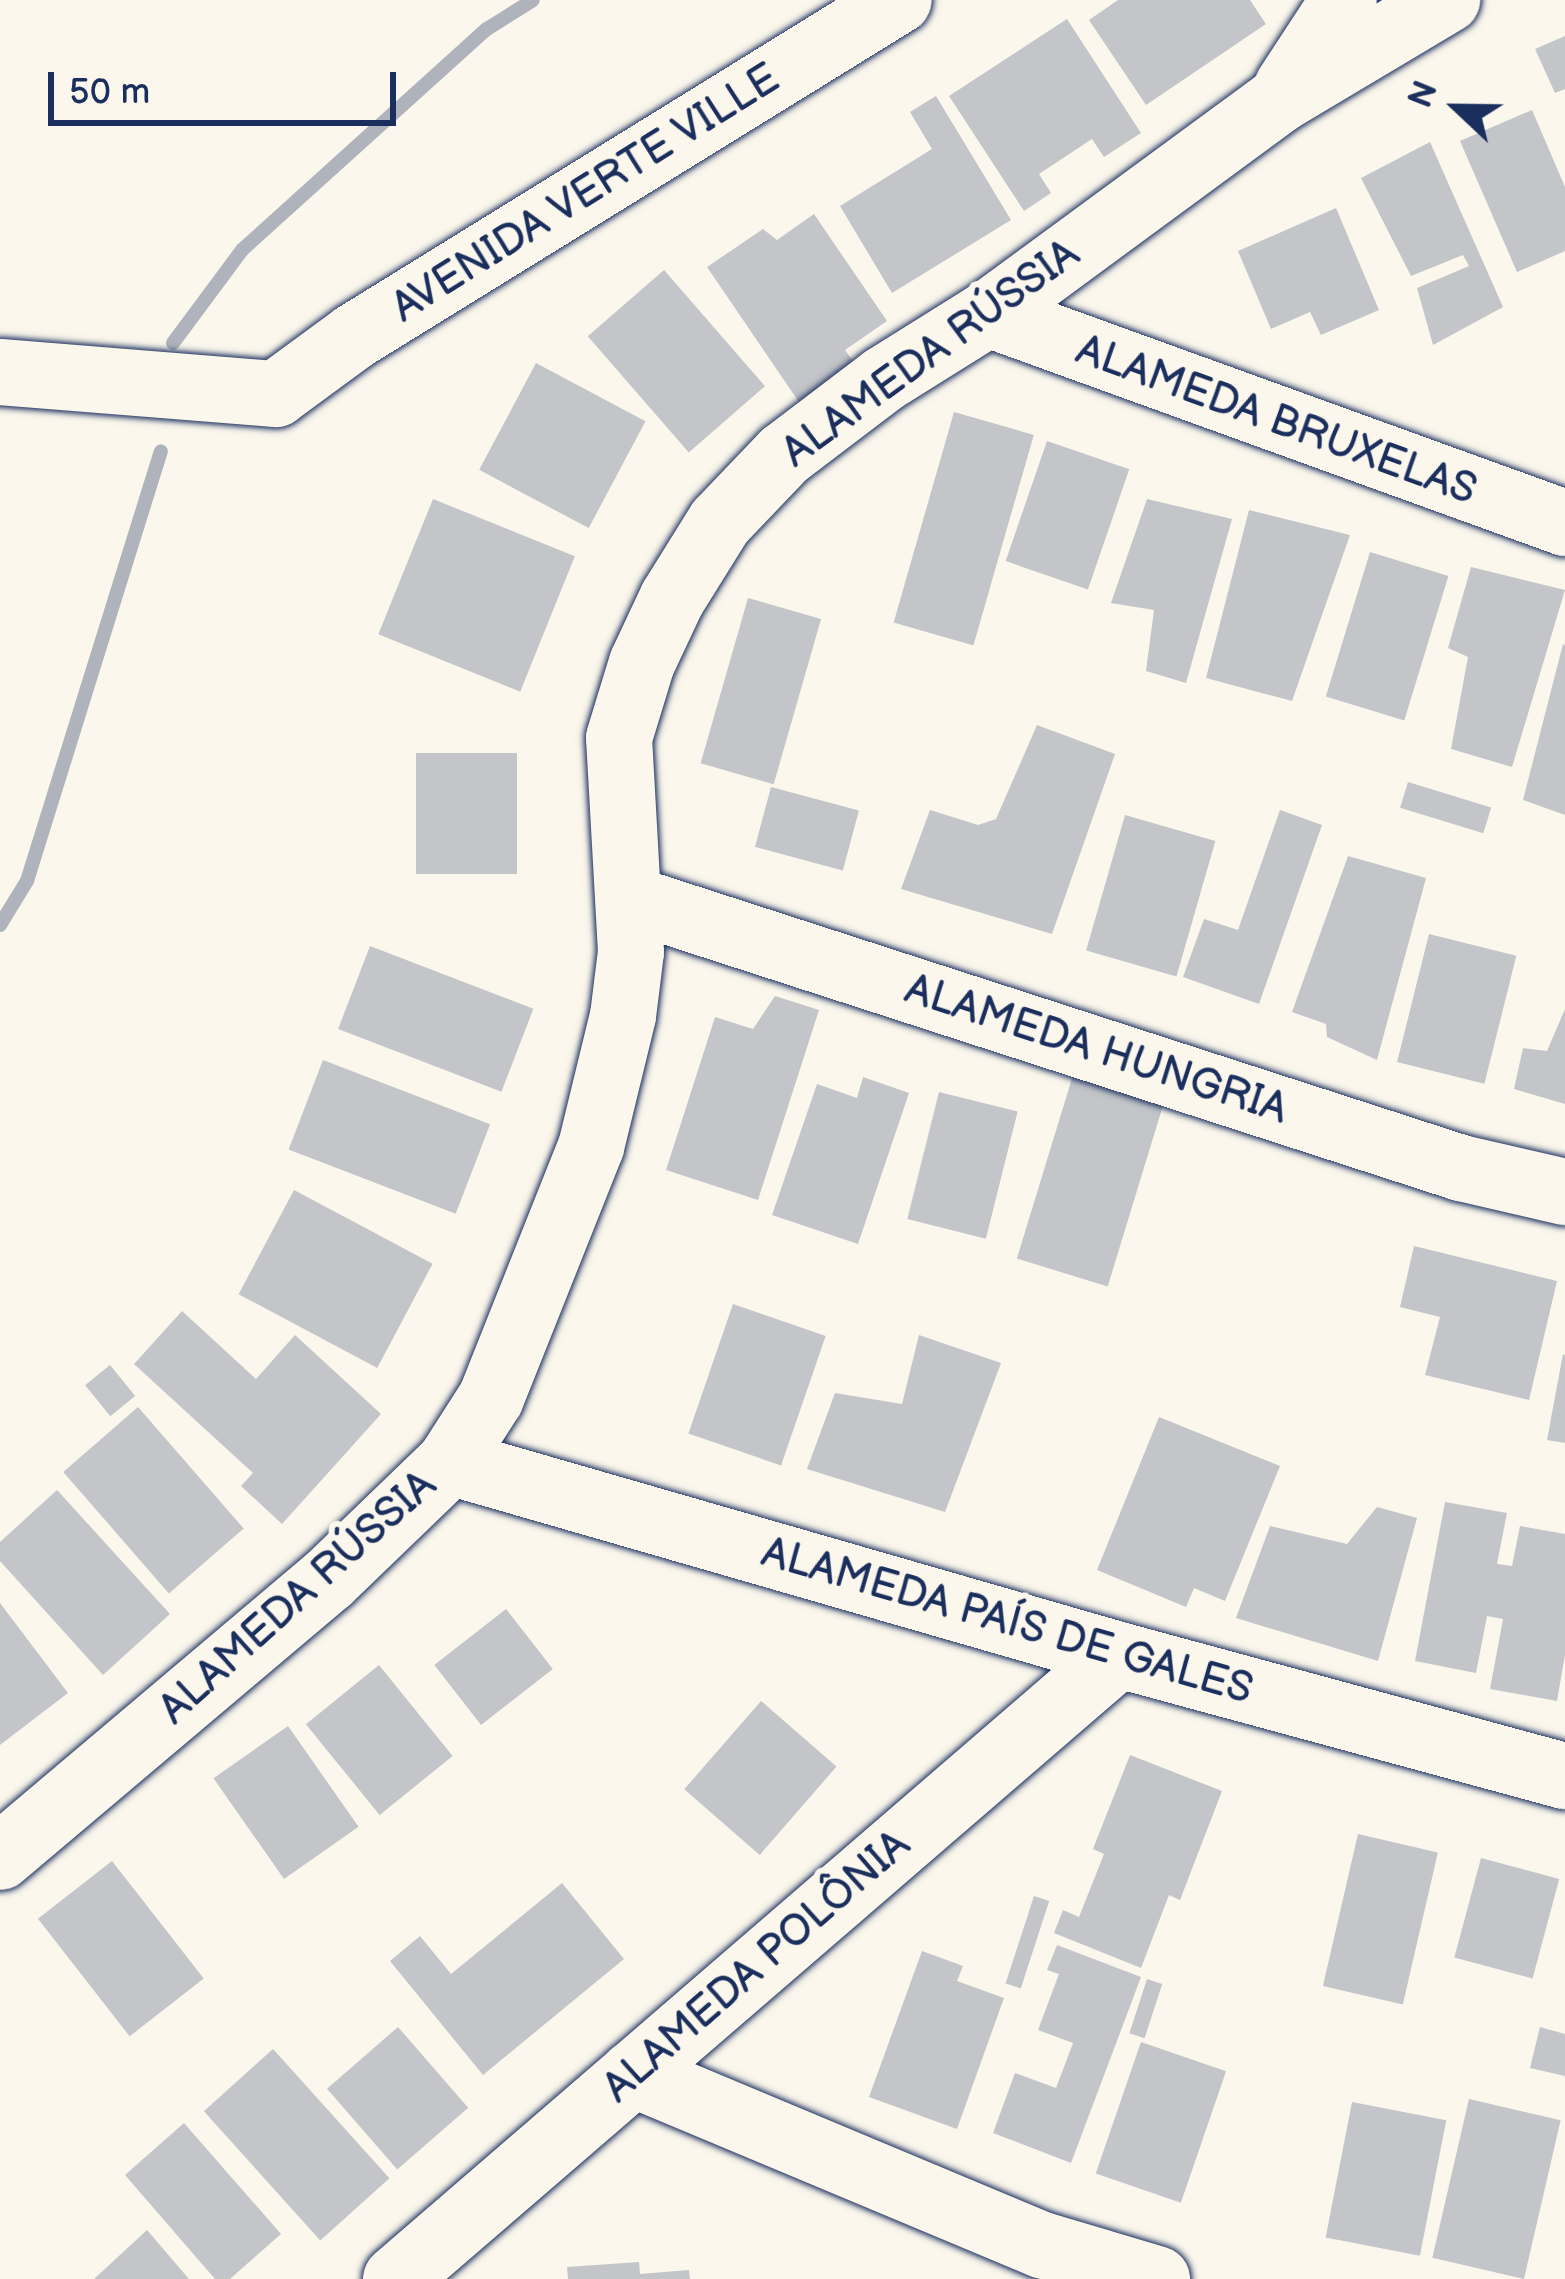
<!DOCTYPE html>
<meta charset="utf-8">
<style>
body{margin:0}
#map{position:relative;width:1565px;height:2279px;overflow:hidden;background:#fbf7ec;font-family:"Balsamiq Sans",sans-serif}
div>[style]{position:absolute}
.stream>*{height:14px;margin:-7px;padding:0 7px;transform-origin:7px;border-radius:7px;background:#afb3bb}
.building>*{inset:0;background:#c3c5c9;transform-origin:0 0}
.roads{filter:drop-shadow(0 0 3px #1b2f5e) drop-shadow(0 0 3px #1b2f5e)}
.minor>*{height:66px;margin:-33px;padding:0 33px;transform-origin:33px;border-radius:33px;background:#fbf7ec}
span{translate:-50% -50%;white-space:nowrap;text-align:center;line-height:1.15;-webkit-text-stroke:12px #fbf7ec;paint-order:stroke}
.street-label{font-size:42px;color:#1b2f5e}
.north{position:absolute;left:1397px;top:48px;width:120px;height:120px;-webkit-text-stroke:9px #fbf7ec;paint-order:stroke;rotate:292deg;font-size:33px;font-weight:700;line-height:48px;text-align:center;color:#1b2f5e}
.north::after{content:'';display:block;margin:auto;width:42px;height:54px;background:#1b2f5e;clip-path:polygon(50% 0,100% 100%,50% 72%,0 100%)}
.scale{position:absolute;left:48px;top:72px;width:348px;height:54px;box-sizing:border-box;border:6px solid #1b2f5e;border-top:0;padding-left:15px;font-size:36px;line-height:42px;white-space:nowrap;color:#1b2f5e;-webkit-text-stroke:9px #fbf7ec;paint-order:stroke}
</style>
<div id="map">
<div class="stream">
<i style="left:173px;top:343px;width:116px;rotate:-53.4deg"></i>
<i style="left:242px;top:250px;width:330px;rotate:-42.1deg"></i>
<i style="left:487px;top:29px;width:54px;rotate:-32.2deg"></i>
<i style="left:0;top:925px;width:52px;rotate:-58.5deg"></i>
<i style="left:27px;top:881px;width:450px;rotate:-72.7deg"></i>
</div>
<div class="building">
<i style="clip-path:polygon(1118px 0,1250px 0,1266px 24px,1146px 105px,1089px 20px)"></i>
<i style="clip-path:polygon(1067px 19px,1141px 133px,1104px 157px,1092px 139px,1039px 174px,1051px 193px,1024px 211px,949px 96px)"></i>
<i style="clip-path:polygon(1565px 36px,1565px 89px,1555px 93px,1535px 49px)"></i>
<i style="clip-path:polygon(936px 96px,1011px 220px,892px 293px,840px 206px,932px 149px,910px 112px)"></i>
<i style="clip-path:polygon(1532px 110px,1565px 187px,1565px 251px,1517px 272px,1460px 141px)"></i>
<i style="clip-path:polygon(1430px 142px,1503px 307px,1433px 345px,1417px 288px,1469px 266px,1463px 255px,1411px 276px,1361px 178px)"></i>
<i style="clip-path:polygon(1336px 208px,1379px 310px,1321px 335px,1310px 312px,1271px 329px,1238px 251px)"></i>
<i style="clip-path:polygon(814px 214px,887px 321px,845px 350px,859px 369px,803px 408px,707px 267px,763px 229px,777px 240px)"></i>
<i style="left:664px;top:270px;width:154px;height:101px;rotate:49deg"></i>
<i style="left:536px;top:363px;width:124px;height:121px;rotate:28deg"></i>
<i style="left:954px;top:412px;width:83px;height:219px;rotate:16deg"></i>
<i style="left:1047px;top:441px;width:87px;height:127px;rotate:19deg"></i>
<i style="left:433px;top:499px;width:153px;height:146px;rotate:22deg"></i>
<i style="clip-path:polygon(1147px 499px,1232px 519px,1186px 683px,1146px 671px,1154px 610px,1111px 603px)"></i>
<i style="clip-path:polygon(1249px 510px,1350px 535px,1292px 701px,1206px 678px)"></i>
<i style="left:1370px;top:552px;width:82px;height:151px;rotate:17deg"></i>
<i style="clip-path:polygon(1471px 567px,1565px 590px,1512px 767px,1451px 749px,1468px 657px,1448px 648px)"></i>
<i style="left:748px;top:598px;width:76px;height:172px;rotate:16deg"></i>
<i style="clip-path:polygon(1563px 644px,1565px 645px,1565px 815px,1523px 800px)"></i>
<i style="clip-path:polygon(1037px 725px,1115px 754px,1052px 934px,901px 889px,930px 810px,978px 825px,996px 819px)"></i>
<i style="left:416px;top:753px;width:101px;height:121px"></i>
<i style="left:1408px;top:782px;width:87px;height:27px;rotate:17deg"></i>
<i style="left:771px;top:787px;width:91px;height:62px;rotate:15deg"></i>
<i style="clip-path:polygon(1280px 810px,1322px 825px,1259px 1004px,1183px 977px,1204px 919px,1238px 930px)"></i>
<i style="left:1125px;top:815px;width:94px;height:141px;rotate:16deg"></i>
<i style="clip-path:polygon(1348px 856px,1426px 878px,1377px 1060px,1327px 1037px,1326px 1024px,1292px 1012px)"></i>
<i style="left:1429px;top:934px;width:90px;height:132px;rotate:14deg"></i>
<i style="left:370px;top:946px;width:175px;height:89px;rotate:21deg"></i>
<i style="clip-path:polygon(775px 996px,819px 1010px,758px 1200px,666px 1170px,715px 1017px,753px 1029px)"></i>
<i style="clip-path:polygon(1565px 1009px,1565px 1104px,1514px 1089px,1523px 1048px,1547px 1051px)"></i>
<i style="left:323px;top:1060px;width:179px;height:96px;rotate:21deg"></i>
<i style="left:1073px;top:1075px;width:95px;height:192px;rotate:17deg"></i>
<i style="clip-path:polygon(863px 1077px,909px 1093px,858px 1244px,772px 1215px,817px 1084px,857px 1098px)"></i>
<i style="left:939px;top:1092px;width:81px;height:131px;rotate:14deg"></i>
<i style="left:294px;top:1190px;width:157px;height:118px;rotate:28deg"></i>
<i style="clip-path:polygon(1414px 1246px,1557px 1281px,1529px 1400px,1425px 1375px,1440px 1317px,1400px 1307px)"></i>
<i style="left:733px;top:1304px;width:98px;height:137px;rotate:19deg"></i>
<i style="clip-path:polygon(182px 1311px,256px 1379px,295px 1335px,381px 1414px,282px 1524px,241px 1486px,253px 1473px,134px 1364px)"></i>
<i style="clip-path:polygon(919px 1335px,1001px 1363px,945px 1512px,807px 1469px,835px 1393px,902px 1404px)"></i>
<i style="clip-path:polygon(1563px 1354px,1565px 1355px,1565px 1443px,1547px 1440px)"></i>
<i style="left:110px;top:1365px;width:40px;height:32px;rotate:51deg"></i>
<i style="left:138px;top:1407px;width:161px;height:99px;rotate:49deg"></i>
<i style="clip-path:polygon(1159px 1417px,1280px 1466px,1225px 1601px,1194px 1588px,1186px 1607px,1097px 1570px)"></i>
<i style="clip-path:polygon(57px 1490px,170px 1614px,103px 1675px,0 1561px,0 1542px)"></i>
<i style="clip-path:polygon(1445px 1502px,1507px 1513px,1497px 1564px,1512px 1566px,1520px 1526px,1565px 1534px,1565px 1655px,1557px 1701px,1490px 1689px,1503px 1619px,1487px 1616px,1476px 1673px,1415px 1661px)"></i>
<i style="clip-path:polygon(1377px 1507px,1417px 1518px,1378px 1661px,1236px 1618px,1270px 1526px,1347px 1544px)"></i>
<i style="clip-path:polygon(0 1603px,68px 1693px,0 1745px)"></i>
<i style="left:506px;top:1609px;width:76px;height:91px;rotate:52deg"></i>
<i style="left:379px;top:1665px;width:117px;height:94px;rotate:51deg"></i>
<i style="left:761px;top:1701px;width:100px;height:117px;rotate:41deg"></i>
<i style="left:288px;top:1726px;width:123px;height:91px;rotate:55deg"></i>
<i style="clip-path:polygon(1130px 1755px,1222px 1791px,1180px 1900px,1169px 1895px,1141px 1968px,1054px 1933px,1063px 1910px,1079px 1917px,1104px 1854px,1093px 1849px)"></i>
<i style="left:1358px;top:1834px;width:82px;height:156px;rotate:13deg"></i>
<i style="left:1481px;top:1858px;width:81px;height:103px;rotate:15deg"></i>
<i style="left:112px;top:1861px;width:149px;height:94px;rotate:52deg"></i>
<i style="clip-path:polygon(562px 1883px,624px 1959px,483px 2075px,390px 1961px,420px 1936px,451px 1974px)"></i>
<i style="left:1034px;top:1896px;width:16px;height:92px;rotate:18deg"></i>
<i style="clip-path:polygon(1057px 1945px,1141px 1977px,1071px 2163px,993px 2133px,1015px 2073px,1056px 2088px,1073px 2043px,1038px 2030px,1059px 1974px,1047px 1970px)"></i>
<i style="clip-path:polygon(922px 1951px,963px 1966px,957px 1981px,1004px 1998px,957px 2129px,869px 2097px)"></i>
<i style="left:1147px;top:1979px;width:16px;height:57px;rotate:18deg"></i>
<i style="left:398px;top:2027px;width:107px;height:94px;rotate:49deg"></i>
<i style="clip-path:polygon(1540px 2027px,1565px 2034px,1565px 2076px,1530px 2068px)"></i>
<i style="left:1141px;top:2042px;width:90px;height:139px;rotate:19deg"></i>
<i style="left:273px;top:2049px;width:174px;height:93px;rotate:48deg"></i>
<i style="left:1469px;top:2099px;width:94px;height:163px;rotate:13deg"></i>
<i style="left:1352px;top:2102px;width:96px;height:138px;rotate:11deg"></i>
<i style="clip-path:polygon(184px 2123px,281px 2234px,230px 2279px,215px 2279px,125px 2175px)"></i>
<i style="clip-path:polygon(147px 2230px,189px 2279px,94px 2279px)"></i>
<i style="clip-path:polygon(639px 2262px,640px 2274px,689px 2270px,690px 2279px,568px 2279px,567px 2267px)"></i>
</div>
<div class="roads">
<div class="minor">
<i style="left:1287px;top:87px;width:104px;rotate:-56.8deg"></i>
<i style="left:988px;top:314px;width:614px;rotate:19.91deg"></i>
<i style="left:0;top:372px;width:277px;rotate:4.6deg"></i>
<i style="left:276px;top:394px;width:98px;rotate:-36.3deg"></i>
<i style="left:355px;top:336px;width:639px;rotate:-31.7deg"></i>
<i style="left:630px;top:899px;width:873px;rotate:17.94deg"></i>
<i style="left:1461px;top:1168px;width:107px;rotate:13deg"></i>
<i style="left:450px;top:1462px;width:696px;rotate:16.09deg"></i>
<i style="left:1119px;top:1655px;width:462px;rotate:15.2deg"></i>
<i style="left:0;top:1857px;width:429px;rotate:-40.2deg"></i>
<i style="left:328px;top:1580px;width:170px;rotate:-44deg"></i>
<i style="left:450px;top:1462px;width:76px;rotate:-57.4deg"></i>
<i style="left:491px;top:1398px;width:270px;rotate:-68.3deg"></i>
<i style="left:591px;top:1147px;width:135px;rotate:-76.3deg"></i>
<i style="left:623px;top:1016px;width:64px;rotate:-82.9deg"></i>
<i style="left:631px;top:952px;width:214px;rotate:-93.2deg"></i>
<i style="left:619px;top:738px;width:78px;rotate:-73deg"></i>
<i style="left:642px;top:663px;width:71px;rotate:-64.9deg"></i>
<i style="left:672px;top:599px;width:91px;rotate:-58.1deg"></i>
<i style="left:720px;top:522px;width:93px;rotate:-46.3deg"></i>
<i style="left:784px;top:455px;width:126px;rotate:-37.2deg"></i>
<i style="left:884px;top:379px;width:123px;rotate:-32deg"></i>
<i style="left:988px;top:314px;width:361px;rotate:-36.3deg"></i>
<i style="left:1279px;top:100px;width:196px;rotate:-30.8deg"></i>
<i style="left:633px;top:2074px;width:443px;rotate:22.7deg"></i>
<i style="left:1042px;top:2245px;width:120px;rotate:16.5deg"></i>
<i style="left:396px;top:2279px;width:955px;rotate:-40.8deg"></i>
</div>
</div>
<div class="street-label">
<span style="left:586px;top:194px;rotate:-32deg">AVENIDA VERTE VILLE</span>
<span style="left:931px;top:354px;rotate:-36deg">ALAMEDA RÚSSIA</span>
<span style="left:1276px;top:421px;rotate:20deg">ALAMEDA BRUXELAS</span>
<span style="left:1096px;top:1050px;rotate:18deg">ALAMEDA HUNGRIA</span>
<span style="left:298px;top:1598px;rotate:-42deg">ALAMEDA RÚSSIA</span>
<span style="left:1007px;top:1622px;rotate:16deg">ALAMEDA PAÍS DE GALES</span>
<span style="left:757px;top:1967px;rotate:-41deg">ALAMEDA POLÔNIA</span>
</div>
<div class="north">N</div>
<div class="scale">50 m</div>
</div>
